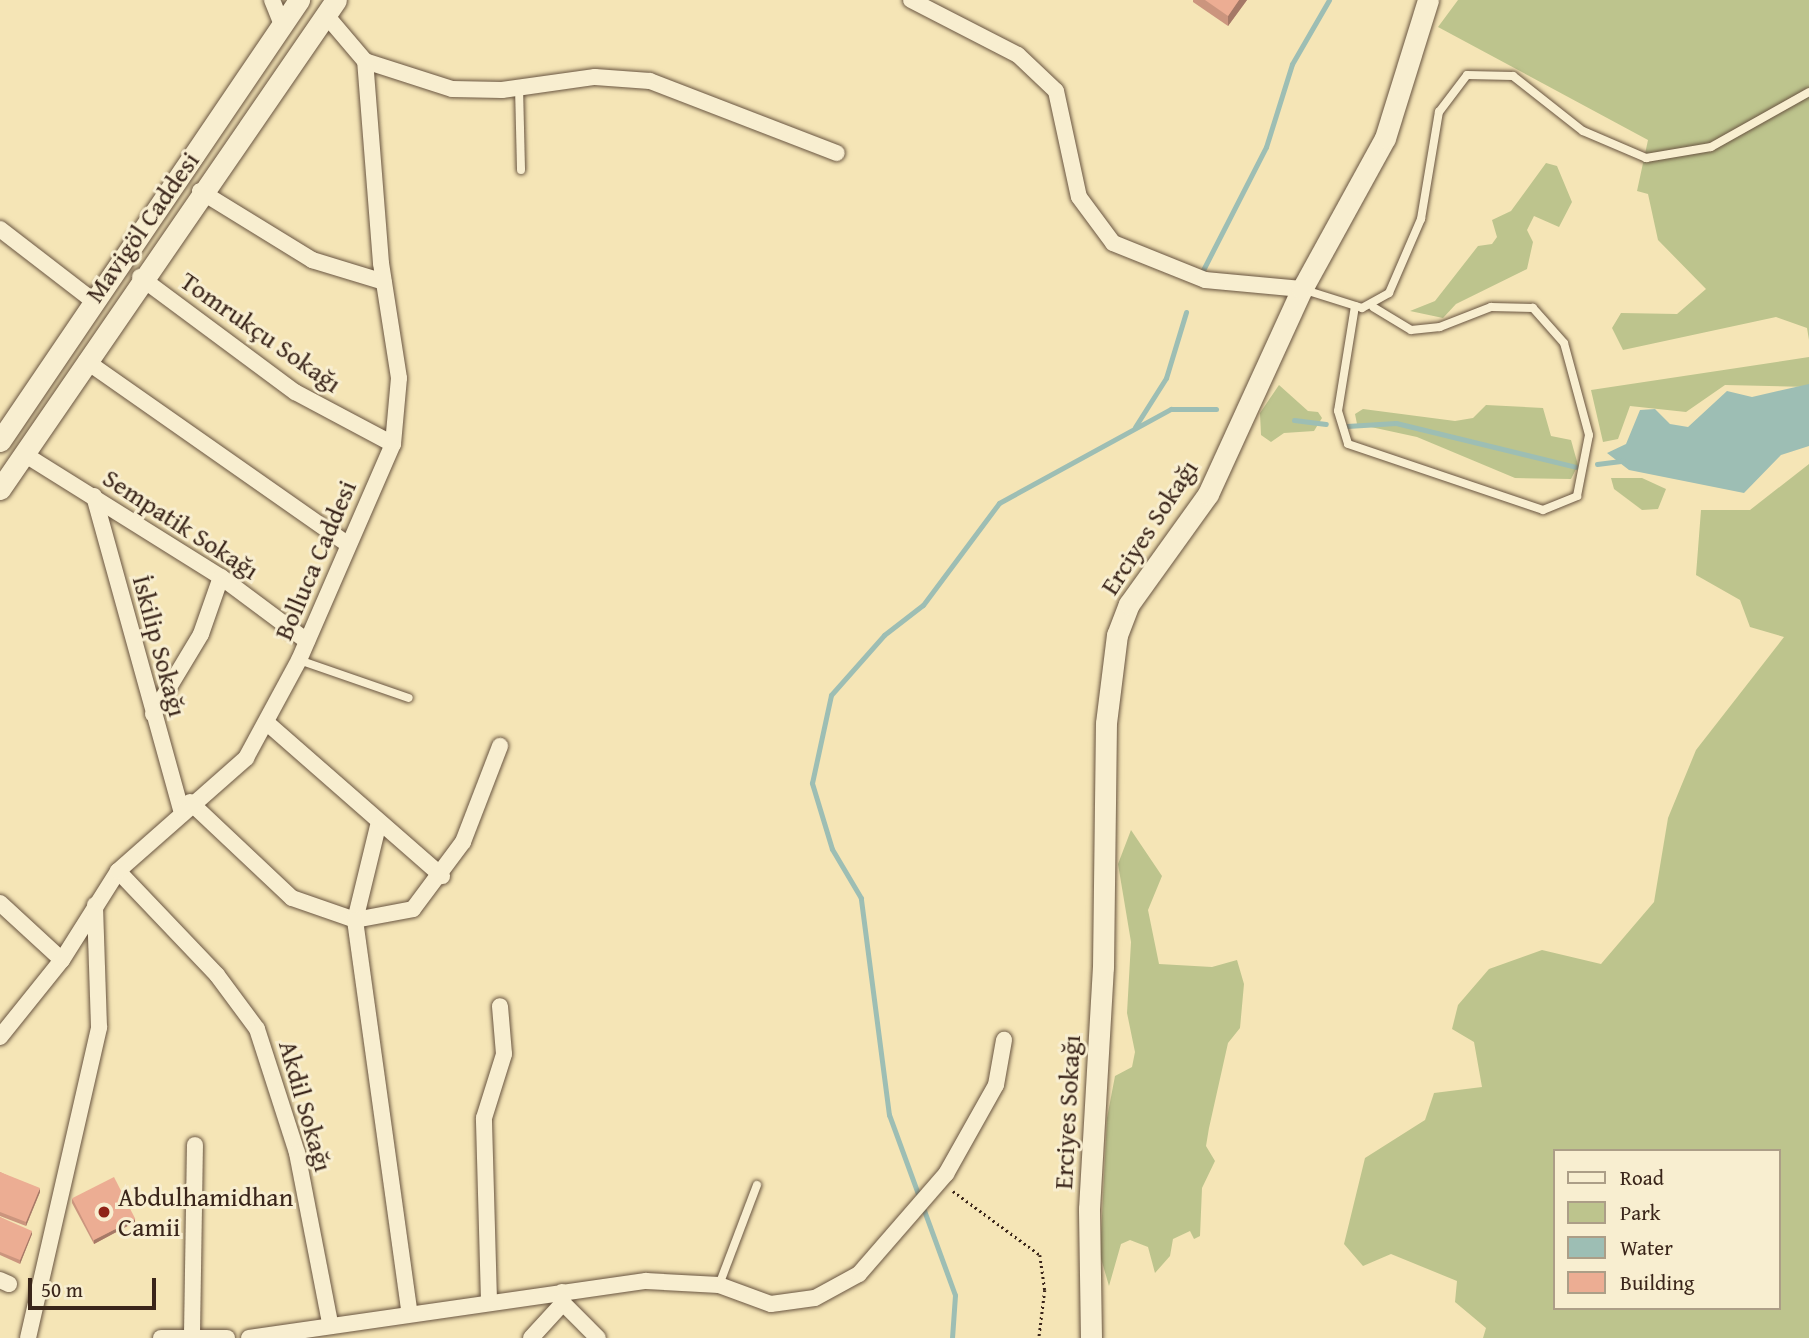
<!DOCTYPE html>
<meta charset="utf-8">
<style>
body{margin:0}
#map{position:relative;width:1809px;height:1338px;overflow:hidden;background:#f5e5b6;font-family:"Gentium Book Plus",serif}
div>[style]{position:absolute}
.green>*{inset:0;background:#bdc48d}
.water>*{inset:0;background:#9dbeb4}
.stream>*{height:5px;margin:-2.5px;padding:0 2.5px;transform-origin:2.5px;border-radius:2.5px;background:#9dbeb4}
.path>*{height:2.5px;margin-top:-1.25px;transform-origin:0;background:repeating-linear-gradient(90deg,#3a251a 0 2px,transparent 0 5.5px)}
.roads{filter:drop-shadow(0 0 2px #695541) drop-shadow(0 0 2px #695541)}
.lane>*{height:8px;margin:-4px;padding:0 4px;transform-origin:4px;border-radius:4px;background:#f8eed0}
.street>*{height:16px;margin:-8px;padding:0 8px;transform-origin:8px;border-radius:8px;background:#f8eed0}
.secondary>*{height:21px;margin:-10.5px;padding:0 10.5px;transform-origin:10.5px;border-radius:10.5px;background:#f8eed0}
.wall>*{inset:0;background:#cb957e}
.shaded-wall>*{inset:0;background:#a57967}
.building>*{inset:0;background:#ecad93;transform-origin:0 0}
.dots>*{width:19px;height:19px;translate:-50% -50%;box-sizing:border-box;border:4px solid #f8eed0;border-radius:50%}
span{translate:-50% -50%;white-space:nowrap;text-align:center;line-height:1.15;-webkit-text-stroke:6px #f8eed0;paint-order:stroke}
.street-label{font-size:26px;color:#3a251a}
.poi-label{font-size:26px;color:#3a251a}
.left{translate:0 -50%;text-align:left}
.legend{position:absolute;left:1553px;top:1149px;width:228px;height:161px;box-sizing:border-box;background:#f8eed0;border:2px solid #ac9e87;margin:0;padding:9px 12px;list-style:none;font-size:21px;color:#3a251a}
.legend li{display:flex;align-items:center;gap:14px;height:35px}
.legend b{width:35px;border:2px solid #ac9e87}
.scale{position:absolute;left:28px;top:1278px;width:128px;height:32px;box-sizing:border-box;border:4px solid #3a251a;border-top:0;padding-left:9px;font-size:21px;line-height:24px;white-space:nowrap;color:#3a251a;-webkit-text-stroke:5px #f8eed0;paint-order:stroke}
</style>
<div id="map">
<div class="green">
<i style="clip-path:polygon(1458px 0,1809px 0,1809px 340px,1807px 328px,1776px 317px,1623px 350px,1612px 328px,1621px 313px,1677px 314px,1706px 289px,1658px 240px,1648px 194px,1637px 191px,1648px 140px,1438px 27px)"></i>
<i style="clip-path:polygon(1546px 163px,1557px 166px,1572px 202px,1559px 227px,1534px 216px,1527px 230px,1533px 242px,1527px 269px,1456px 304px,1443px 318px,1410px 311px,1435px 301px,1478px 246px,1492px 244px,1497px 237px,1492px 220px,1511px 211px)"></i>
<i style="clip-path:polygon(1809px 357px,1809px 387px,1725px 385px,1686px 412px,1630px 406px,1618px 439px,1603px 442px,1591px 390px)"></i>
<i style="clip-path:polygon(1279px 385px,1308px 411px,1318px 412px,1322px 418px,1314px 431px,1284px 433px,1271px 442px,1261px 435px,1260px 413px)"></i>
<i style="clip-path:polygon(1486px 405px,1543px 408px,1551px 436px,1571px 440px,1578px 465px,1571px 479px,1515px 478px,1417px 437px,1357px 424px,1355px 414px,1363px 409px,1455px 421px,1473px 418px)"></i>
<i style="clip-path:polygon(evenodd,1809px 464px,1809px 1338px,1483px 1338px,1486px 1328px,1455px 1302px,1457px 1281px,1391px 1254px,1363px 1266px,1344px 1244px,1365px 1158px,1425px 1120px,1434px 1093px,1482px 1087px,1474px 1042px,1452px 1029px,1458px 1005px,1489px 969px,1542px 950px,1601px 964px,1654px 902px,1668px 818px,1696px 750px,1784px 637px,1750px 627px,1740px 600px,1696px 575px,1701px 510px,1750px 510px,1809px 464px,1555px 1151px,1779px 1151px,1779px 1308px,1555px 1308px,1555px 1151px)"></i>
<i style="clip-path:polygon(1611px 478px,1642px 478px,1666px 489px,1658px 509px,1642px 510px,1614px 489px)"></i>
<i style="clip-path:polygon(1131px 830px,1162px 876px,1148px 910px,1159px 964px,1212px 967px,1237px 960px,1244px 984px,1240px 1028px,1228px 1043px,1209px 1128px,1206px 1146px,1215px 1161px,1202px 1188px,1200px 1236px,1194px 1239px,1190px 1231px,1173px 1239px,1170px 1256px,1155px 1273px,1148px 1247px,1130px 1240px,1121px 1244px,1109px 1286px,1100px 1255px,1107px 1118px,1115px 1076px,1132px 1067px,1135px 1052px,1127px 1013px,1131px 942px,1118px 864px)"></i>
</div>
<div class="water">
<i style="clip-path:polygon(1809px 384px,1809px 446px,1781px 455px,1744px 493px,1629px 470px,1607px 453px,1626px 444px,1640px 410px,1655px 409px,1670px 424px,1688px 427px,1727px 391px,1752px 397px)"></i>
</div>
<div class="stream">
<i style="left:1202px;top:272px;width:140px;rotate:-62.9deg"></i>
<i style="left:1266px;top:147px;width:87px;rotate:-72.6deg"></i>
<i style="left:1292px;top:64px;width:74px;rotate:-60deg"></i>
<i style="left:1294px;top:420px;width:32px;rotate:7deg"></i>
<i style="left:1347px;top:426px;width:49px;rotate:-3.5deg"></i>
<i style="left:1396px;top:423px;width:185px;rotate:13.7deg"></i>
<i style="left:1135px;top:427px;width:58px;rotate:-57.7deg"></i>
<i style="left:1166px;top:378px;width:69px;rotate:-73.1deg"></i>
<i style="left:1597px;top:464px;width:26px;rotate:-7deg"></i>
<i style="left:952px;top:1338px;width:43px;rotate:-86deg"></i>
<i style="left:955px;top:1295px;width:192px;rotate:-110.1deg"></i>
<i style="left:889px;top:1115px;width:219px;rotate:-97.4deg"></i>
<i style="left:861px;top:898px;width:57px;rotate:-120.6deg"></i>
<i style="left:832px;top:849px;width:69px;rotate:-106.9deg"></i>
<i style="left:812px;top:783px;width:90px;rotate:-77.8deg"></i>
<i style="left:831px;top:695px;width:80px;rotate:-48.5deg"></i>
<i style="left:884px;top:635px;width:49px;rotate:-37.6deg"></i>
<i style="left:923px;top:605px;width:127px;rotate:-53.3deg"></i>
<i style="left:999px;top:503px;width:196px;rotate:-28.7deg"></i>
<i style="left:1171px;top:409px;width:45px"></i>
</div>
<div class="path">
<i style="left:953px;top:1191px;width:108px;rotate:36.3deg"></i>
<i style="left:1040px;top:1255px;width:35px;rotate:82deg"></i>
<i style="left:1045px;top:1290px;width:48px;rotate:97.1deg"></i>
</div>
<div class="roads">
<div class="lane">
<i style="left:519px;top:87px;width:83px;rotate:88.6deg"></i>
<i style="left:1305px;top:290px;width:60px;rotate:17.5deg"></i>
<i style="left:1362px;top:308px;width:31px;rotate:-29deg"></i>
<i style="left:1389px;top:293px;width:81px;rotate:-66.6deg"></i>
<i style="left:1421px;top:219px;width:109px;rotate:-80.5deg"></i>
<i style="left:1439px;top:112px;width:46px;rotate:-52.9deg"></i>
<i style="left:1467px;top:75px;width:46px;rotate:1.2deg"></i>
<i style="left:1513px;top:76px;width:89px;rotate:38.2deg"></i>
<i style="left:1583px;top:131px;width:69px;rotate:23.2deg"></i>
<i style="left:1646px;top:158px;width:66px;rotate:-9.6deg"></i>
<i style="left:1711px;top:147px;width:112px;rotate:-29.3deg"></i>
<i style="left:1355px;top:306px;width:106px;rotate:99.2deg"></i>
<i style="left:1338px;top:411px;width:34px;rotate:73deg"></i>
<i style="left:1348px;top:444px;width:206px;rotate:18.7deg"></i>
<i style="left:1543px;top:510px;width:37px;rotate:-22deg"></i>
<i style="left:1577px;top:496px;width:62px;rotate:-78.9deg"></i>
<i style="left:1589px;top:435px;width:95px;rotate:-105.2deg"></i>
<i style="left:1564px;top:343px;width:47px;rotate:-131.5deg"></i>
<i style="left:1533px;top:308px;width:42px;rotate:-178.6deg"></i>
<i style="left:1491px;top:307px;width:55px;rotate:158.6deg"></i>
<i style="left:1440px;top:327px;width:29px;rotate:174deg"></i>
<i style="left:1411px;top:330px;width:44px;rotate:-148.8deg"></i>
<i style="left:299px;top:660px;width:116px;rotate:19.1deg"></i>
<i style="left:719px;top:1285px;width:107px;rotate:-69.2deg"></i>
</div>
<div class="street">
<i style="left:272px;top:0;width:24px;rotate:68deg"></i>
<i style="left:911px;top:0;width:120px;rotate:27.2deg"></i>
<i style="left:1018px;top:55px;width:52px;rotate:43.5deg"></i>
<i style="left:1056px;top:91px;width:108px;rotate:77.8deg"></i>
<i style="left:1079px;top:197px;width:57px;rotate:53.5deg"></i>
<i style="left:1113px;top:243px;width:99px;rotate:21.9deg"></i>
<i style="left:1205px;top:280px;width:97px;rotate:5.3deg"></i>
<i style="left:365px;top:61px;width:91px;rotate:17.8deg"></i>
<i style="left:452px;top:89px;width:50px;rotate:1.1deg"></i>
<i style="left:502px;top:90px;width:94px;rotate:-8deg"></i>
<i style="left:595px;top:77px;width:55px;rotate:4.2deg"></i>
<i style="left:650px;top:81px;width:200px;rotate:21.1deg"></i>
<i style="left:200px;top:191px;width:132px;rotate:31.6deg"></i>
<i style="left:312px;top:260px;width:75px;rotate:17deg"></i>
<i style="left:0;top:229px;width:115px;rotate:37.6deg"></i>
<i style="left:140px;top:277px;width:193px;rotate:36.6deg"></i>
<i style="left:295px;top:392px;width:111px;rotate:28deg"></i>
<i style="left:86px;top:361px;width:319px;rotate:35deg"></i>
<i style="left:24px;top:454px;width:232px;rotate:32deg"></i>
<i style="left:221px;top:577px;width:107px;rotate:36.7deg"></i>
<i style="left:94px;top:496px;width:325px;rotate:74.5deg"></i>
<i style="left:153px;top:714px;width:93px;rotate:-59deg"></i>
<i style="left:201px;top:634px;width:60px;rotate:-70.7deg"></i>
<i style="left:266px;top:722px;width:234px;rotate:41.2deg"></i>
<i style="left:190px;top:802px;width:140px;rotate:43.3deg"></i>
<i style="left:292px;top:898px;width:67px;rotate:19.2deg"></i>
<i style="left:355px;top:920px;width:59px;rotate:-10.7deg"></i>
<i style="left:413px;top:909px;width:84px;rotate:-53.3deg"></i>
<i style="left:463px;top:842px;width:103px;rotate:-68.9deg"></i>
<i style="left:378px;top:826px;width:97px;rotate:103.7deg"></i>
<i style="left:355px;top:920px;width:395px;rotate:82.1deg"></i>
<i style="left:118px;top:871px;width:144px;rotate:46.4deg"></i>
<i style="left:217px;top:975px;width:67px;rotate:53.5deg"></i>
<i style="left:257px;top:1029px;width:130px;rotate:72.1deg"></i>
<i style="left:297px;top:1153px;width:172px;rotate:79deg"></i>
<i style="left:0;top:903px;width:84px;rotate:42.6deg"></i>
<i style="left:0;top:1037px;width:99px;rotate:-51.2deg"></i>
<i style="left:62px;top:960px;width:105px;rotate:-57.8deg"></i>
<i style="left:118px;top:871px;width:171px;rotate:-41.4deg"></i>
<i style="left:246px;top:758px;width:111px;rotate:-61.6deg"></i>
<i style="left:299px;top:660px;width:236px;rotate:-66.5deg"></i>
<i style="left:393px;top:444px;width:66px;rotate:-84.8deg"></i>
<i style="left:399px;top:378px;width:116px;rotate:-98.9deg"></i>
<i style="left:381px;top:263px;width:203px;rotate:-94.5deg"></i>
<i style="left:365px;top:61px;width:62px;rotate:-130.4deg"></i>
<i style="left:0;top:1280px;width:10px;rotate:24deg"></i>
<i style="left:489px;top:1301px;width:183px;rotate:-91.6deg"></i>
<i style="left:484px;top:1118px;width:67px;rotate:-72.6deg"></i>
<i style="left:504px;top:1054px;width:48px;rotate:-94.8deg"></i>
<i style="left:563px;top:1303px;width:49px;rotate:45deg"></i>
<i style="left:192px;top:1334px;width:189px;rotate:-89.1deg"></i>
<i style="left:28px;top:1338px;width:319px;rotate:-77.1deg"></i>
<i style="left:99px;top:1027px;width:122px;rotate:-91.9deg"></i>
<i style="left:161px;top:1338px;width:66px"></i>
<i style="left:249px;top:1338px;width:401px;rotate:-8.2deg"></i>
<i style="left:646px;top:1281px;width:73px;rotate:3.1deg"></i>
<i style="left:719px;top:1285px;width:55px;rotate:20.1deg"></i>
<i style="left:771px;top:1304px;width:44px;rotate:-7.8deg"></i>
<i style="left:815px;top:1298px;width:50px;rotate:-28.6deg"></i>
<i style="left:859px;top:1274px;width:133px;rotate:-49deg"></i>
<i style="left:946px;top:1174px;width:102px;rotate:-60.7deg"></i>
<i style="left:996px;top:1085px;width:46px;rotate:-79.9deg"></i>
<i style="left:531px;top:1338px;width:47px;rotate:-47.6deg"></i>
<i style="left:563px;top:1303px;width:11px;rotate:-95deg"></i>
</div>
<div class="secondary">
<i style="left:0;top:441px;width:533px;rotate:-55.86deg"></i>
<i style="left:0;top:489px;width:593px;rotate:-55.51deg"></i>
<i style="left:1091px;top:1338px;width:129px;rotate:-90.9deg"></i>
<i style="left:1089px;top:1209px;width:242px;rotate:-86.7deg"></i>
<i style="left:1103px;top:967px;width:244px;rotate:-89.3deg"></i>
<i style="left:1106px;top:723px;width:89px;rotate:-82.9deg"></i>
<i style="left:1117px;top:635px;width:33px;rotate:-69deg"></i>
<i style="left:1129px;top:604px;width:135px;rotate:-54.3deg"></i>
<i style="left:1208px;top:494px;width:226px;rotate:-65.4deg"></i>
<i style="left:1302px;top:289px;width:172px;rotate:-61.2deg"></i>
<i style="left:1385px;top:138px;width:145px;rotate:-72.7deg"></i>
</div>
</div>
<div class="wall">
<i style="clip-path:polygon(1193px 0,1247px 0,1228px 26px,1193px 2px)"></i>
<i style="clip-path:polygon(0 1172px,40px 1192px,26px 1226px,0 1216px)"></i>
<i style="clip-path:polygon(72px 1199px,135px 1222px,94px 1244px,72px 1203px)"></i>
<i style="clip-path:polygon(0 1217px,32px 1234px,20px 1264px,0 1255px)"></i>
</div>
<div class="shaded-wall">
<i style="clip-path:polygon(1239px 0,1247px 0,1228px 26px,1228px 16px)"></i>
<i style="clip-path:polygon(40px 1188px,40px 1192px,26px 1226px,26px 1222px)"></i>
<i style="clip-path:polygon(135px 1219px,135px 1222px,94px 1244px,94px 1240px)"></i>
<i style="clip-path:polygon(32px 1231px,32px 1234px,20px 1264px,20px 1260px)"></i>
</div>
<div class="building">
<i style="clip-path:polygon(1205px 0,1239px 0,1228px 16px)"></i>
<i style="clip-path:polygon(0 1172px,40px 1188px,26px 1222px,0 1212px)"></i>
<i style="left:114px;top:1177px;width:47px;height:47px;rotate:63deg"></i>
<i style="clip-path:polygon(0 1217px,32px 1231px,20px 1260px,0 1252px)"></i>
</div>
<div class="dots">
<i style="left:104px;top:1212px;background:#8f2418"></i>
</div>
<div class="street-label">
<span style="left:142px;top:227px;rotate:-55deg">Mavigöl Caddesi</span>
<span style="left:261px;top:332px;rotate:35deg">Tomrukçu Sokağı</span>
<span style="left:181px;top:524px;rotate:33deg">Sempatik Sokağı</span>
<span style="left:1149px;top:527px;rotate:-57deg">Erciyes Sokağı</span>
<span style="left:315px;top:560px;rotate:-67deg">Bolluca Caddesi</span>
<span style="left:160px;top:646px;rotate:75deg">İskilip Sokağı</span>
<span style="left:306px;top:1106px;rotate:74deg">Akdil Sokağı</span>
<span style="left:1067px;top:1112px;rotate:-87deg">Erciyes Sokağı</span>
</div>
<div class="poi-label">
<span class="left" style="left:118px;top:1212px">Abdulhamidhan<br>Camii</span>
</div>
<ul class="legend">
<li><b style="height:9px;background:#f8eed0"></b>Road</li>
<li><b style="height:19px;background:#bdc48d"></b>Park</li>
<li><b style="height:19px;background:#9dbeb4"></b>Water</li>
<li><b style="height:19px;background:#ecad93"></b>Building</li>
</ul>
<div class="scale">50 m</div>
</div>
